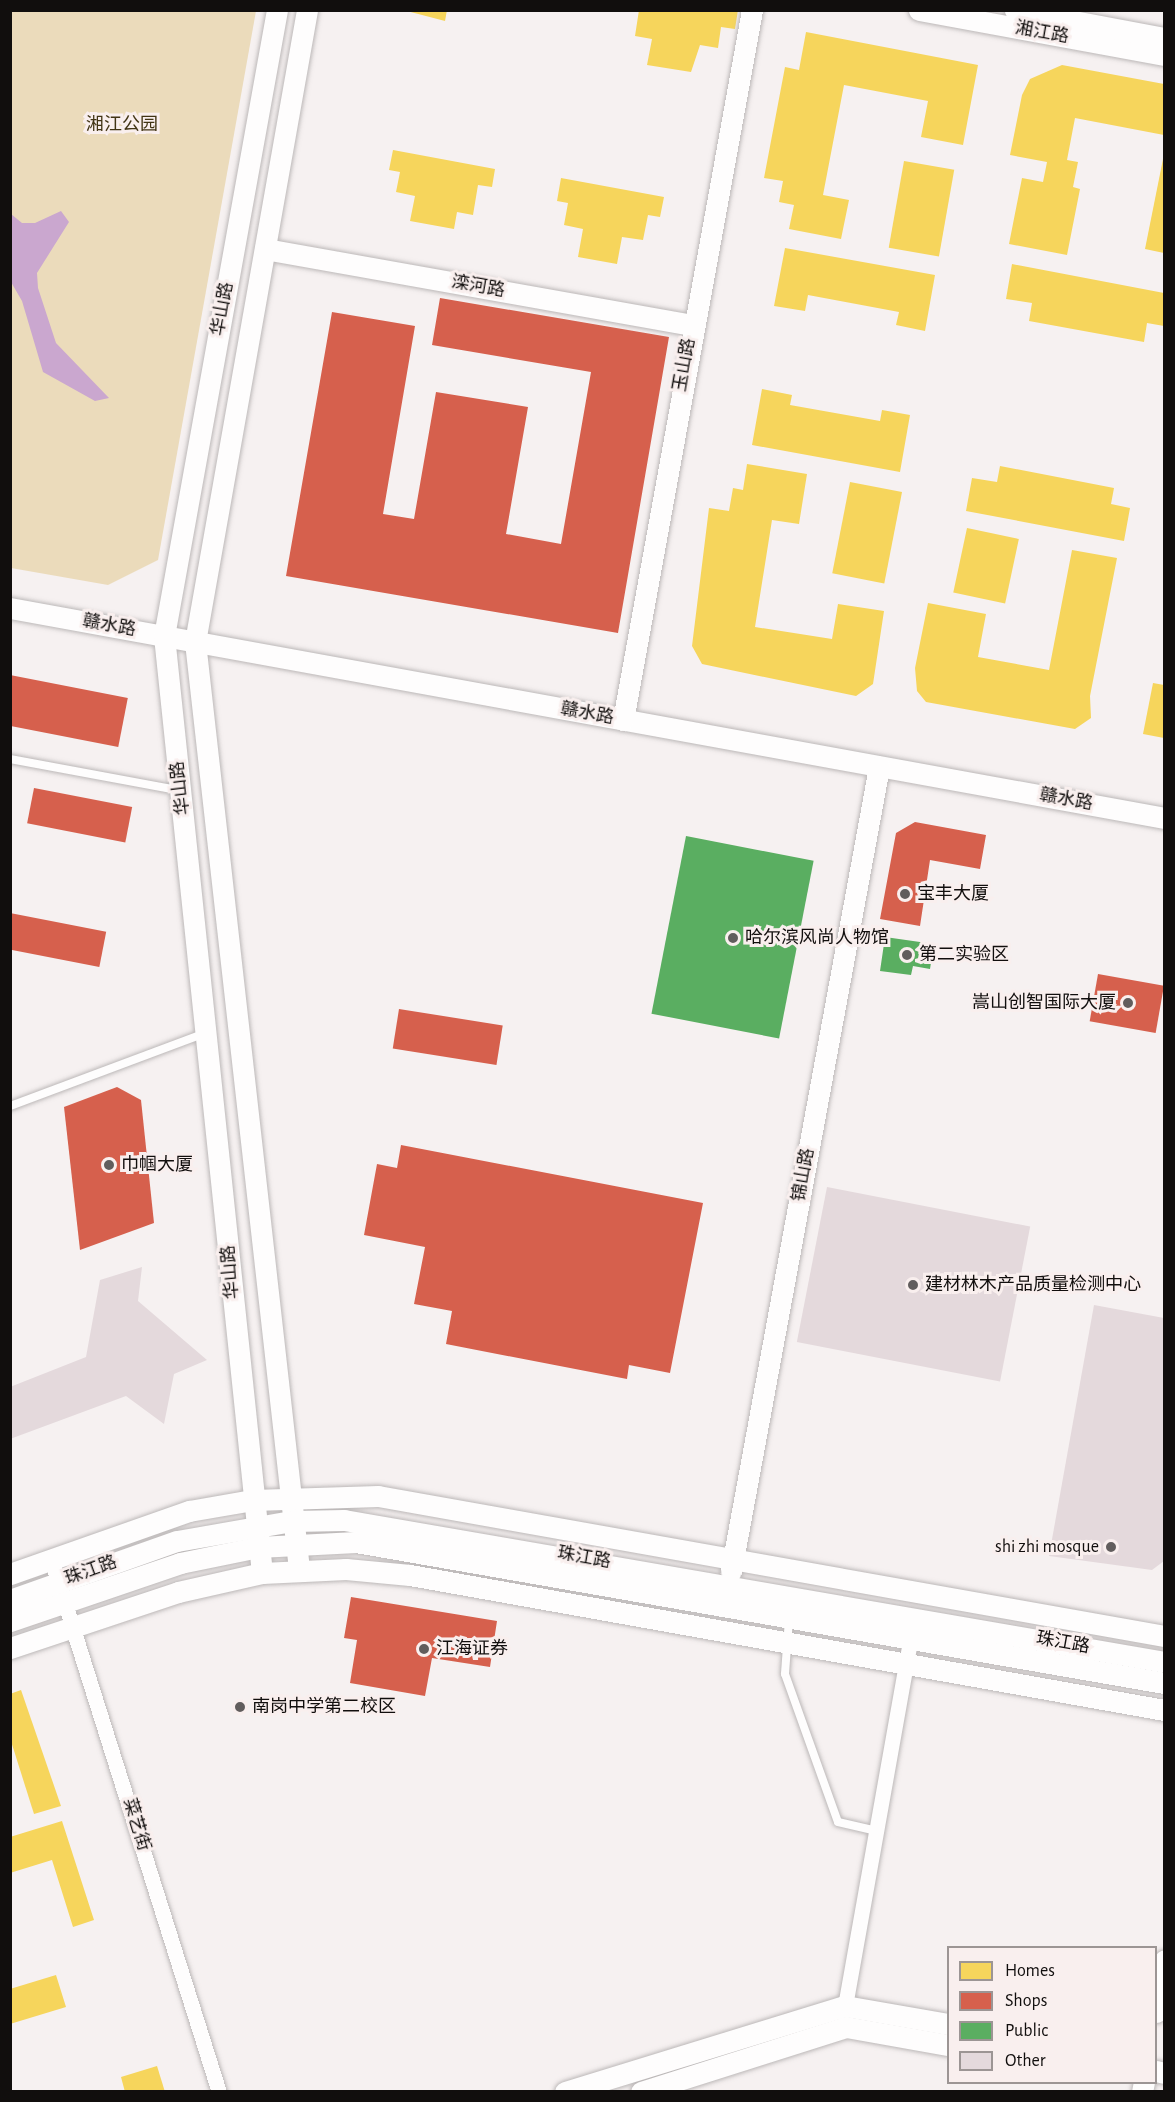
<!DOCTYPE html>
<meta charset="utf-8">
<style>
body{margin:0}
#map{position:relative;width:1175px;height:2102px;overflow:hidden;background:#f6f1f1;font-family:"Alegreya Sans","Noto Sans SC",sans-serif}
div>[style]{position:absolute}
.green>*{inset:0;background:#ebdbbb}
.water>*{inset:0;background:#caa7cf}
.homes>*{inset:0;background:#f6d55c;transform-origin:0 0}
.shops>*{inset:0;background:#d6604d;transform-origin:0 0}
.public>*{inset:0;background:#5aae61;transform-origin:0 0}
.building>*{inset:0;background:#e4d9dc;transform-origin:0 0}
.roads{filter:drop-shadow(0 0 2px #bcb8b8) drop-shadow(0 0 2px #bcb8b8)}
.lane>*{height:8px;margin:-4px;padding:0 4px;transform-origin:4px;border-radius:4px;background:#fefdfd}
.street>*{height:15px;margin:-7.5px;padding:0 7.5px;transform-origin:7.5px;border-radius:7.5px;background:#fefdfd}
.secondary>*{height:21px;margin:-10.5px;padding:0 10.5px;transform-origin:10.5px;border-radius:10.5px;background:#fefdfd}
.dots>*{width:16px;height:16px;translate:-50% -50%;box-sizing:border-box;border:3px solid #f9efee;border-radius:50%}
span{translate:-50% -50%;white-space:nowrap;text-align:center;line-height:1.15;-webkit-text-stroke:6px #f9efee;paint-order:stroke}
.street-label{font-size:18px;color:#110e0d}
.park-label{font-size:18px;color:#413414}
.poi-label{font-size:18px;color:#110e0d}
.left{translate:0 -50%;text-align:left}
.right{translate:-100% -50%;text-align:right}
.frame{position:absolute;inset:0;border:12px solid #110e0d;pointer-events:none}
.legend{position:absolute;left:947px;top:1946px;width:210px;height:138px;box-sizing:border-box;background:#f9efee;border:2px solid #9c9594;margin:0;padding:8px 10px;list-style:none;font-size:18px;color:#110e0d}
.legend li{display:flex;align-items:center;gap:12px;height:30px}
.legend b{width:30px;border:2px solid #9c9594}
</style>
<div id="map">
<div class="green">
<i style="clip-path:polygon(10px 11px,256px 11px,158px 560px,108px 585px,11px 568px)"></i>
</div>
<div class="water">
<i style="clip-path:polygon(61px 211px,69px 222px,37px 273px,38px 288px,56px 343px,109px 398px,95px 401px,43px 372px,22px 301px,11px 282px,11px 214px,22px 223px,35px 223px)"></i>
</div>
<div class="homes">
<i style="clip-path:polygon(403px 10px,447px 10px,445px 21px)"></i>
<i style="clip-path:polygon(639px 10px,738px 10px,735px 29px,721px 27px,718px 48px,700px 45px,691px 72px,647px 65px,652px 39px,635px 36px)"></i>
<i style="clip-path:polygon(806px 32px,978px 65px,963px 145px,921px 137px,928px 101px,844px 85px,823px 195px,849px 200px,841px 239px,789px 229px,794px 205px,779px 202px,783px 181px,764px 178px,785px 67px,799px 70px)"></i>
<i style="clip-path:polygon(1062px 65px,1164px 84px,1164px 135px,1075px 118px,1067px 160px,1078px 162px,1073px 187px,1080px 189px,1067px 255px,1009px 244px,1022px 178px,1043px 182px,1047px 162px,1010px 155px,1022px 95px,1030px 79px)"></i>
<i style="clip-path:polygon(393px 150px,495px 169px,492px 187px,478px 185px,473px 215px,457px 212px,454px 229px,410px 221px,415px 196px,396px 192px,400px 172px,389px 170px)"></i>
<i style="clip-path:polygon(1164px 154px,1164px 253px,1145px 249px)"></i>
<i style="left:904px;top:161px;width:51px;height:88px;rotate:10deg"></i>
<i style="clip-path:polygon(561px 178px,664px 197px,660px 217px,648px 215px,643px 240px,622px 237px,617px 264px,578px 257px,583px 229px,564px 225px,568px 203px,557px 201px)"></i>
<i style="clip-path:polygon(785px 248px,935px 275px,925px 331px,896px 325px,899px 312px,808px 295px,805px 311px,774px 306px)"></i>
<i style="clip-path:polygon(1012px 264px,1164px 293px,1164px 326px,1147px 323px,1144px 342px,1029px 321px,1032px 303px,1006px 299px)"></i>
<i style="clip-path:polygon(762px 389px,792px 395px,790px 405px,880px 421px,882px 410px,910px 415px,900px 472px,752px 445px)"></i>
<i style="clip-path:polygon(747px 464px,807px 474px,799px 524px,772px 520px,755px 627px,832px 639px,838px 604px,884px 611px,873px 684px,856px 696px,702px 664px,692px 646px,709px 508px,729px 511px,733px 488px,743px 490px)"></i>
<i style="clip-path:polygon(1000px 466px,1114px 488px,1111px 504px,1130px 508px,1124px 541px,966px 511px,972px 478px,997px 482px)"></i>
<i style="left:850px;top:482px;width:53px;height:93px;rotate:11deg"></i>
<i style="left:967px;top:528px;width:53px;height:66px;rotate:12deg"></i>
<i style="clip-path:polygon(1072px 550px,1117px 558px,1090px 696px,1091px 718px,1075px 729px,926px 702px,917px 691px,915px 668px,928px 603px,986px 614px,978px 657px,1049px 670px)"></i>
<i style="clip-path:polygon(1153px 683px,1164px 685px,1164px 738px,1143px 734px)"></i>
<i style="clip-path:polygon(21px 1690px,61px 1806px,34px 1814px,10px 1738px,10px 1694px)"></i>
<i style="clip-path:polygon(62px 1821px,94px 1920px,73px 1927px,52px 1860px,10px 1873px,10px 1837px)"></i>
<i style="clip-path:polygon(56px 1975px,66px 2007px,10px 2024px,10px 1989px)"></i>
<i style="clip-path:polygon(157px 2066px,165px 2092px,125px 2092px,121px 2077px)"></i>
</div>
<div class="shops">
<i style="clip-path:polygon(440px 298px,669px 337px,618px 633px,286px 576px,332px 312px,415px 326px,383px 514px,414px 519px,436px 392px,528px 407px,506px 534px,561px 544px,591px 372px,432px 345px)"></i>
<i style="left:10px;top:675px;width:120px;height:50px;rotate:11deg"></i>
<i style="left:34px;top:788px;width:100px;height:36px;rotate:11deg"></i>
<i style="clip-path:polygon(915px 822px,986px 835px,980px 869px,930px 860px,920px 926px,880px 919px,896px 833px)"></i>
<i style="left:10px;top:913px;width:98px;height:36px;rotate:11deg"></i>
<i style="left:1098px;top:974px;width:67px;height:48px;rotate:10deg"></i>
<i style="left:399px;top:1009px;width:105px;height:40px;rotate:9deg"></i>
<i style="clip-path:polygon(117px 1087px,141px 1100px,154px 1223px,80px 1250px,64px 1107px)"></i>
<i style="clip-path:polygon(401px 1145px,703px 1203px,670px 1373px,629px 1365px,627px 1379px,446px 1344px,452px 1311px,414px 1304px,425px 1247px,364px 1235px,377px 1164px,397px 1168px)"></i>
<i style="clip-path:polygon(351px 1597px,497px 1621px,490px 1667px,432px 1658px,425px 1696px,350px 1683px,357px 1640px,344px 1638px)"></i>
</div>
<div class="public">
<i style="left:686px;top:836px;width:130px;height:181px;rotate:11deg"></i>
<i style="clip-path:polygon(885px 937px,934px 944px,930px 969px,913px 966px,911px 975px,880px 971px)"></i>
</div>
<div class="building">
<i style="left:827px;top:1187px;width:207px;height:158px;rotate:11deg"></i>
<i style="clip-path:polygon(142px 1267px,138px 1301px,207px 1360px,174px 1374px,164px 1424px,126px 1396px,10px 1439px,10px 1387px,86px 1357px,100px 1280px)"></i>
<i style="clip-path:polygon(1094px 1305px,1164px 1318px,1164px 1561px,1152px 1570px,1049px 1556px)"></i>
</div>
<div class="roads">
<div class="lane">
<i style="left:10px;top:759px;width:170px;rotate:10.5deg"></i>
<i style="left:10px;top:1106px;width:206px;rotate:-20.5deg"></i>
<i style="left:789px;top:1619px;width:55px;rotate:94.2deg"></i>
<i style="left:785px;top:1674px;width:157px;rotate:70.3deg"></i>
<i style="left:838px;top:1822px;width:40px;rotate:13deg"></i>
</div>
<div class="street">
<i style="left:51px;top:1559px;width:559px;rotate:72.51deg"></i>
<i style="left:845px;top:2006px;width:376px;rotate:-79.9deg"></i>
</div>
<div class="secondary">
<i style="left:919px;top:10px;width:249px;rotate:10.4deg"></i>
<i style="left:1015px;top:10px;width:152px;rotate:10.6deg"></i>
<i style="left:265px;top:249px;width:434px;rotate:10.1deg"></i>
<i style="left:10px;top:608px;width:1173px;rotate:10.31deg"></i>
<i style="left:623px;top:720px;width:722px;rotate:-79.7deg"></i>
<i style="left:299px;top:1569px;width:933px;rotate:-96.4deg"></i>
<i style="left:195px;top:642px;width:642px;rotate:-79.95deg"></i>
<i style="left:731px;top:1571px;width:818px;rotate:-79.57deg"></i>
<i style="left:262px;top:1573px;width:942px;rotate:-95.97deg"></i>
<i style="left:164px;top:636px;width:636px;rotate:-79.77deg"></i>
<i style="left:10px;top:1574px;width:190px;rotate:-19.4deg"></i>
<i style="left:189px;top:1511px;width:65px;rotate:-9.8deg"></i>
<i style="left:253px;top:1500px;width:125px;rotate:-1.8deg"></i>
<i style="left:378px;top:1496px;width:798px;rotate:10.1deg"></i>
<i style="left:10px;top:1600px;width:177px;rotate:-19.5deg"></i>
<i style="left:177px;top:1541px;width:117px;rotate:-9.9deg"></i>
<i style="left:292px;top:1521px;width:52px;rotate:-1.1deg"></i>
<i style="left:344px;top:1520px;width:832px;rotate:9.82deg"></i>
<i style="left:10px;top:1621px;width:180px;rotate:-18.8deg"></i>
<i style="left:180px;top:1563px;width:80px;rotate:-11.6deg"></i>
<i style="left:258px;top:1547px;width:98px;rotate:-2.9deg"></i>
<i style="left:356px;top:1542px;width:820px;rotate:9.9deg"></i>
<i style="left:10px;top:1648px;width:177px;rotate:-18.4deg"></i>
<i style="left:178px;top:1592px;width:86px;rotate:-12.7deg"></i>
<i style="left:262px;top:1573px;width:84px;rotate:-2.7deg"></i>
<i style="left:346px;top:1569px;width:64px;rotate:5.4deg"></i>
<i style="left:410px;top:1575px;width:766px;rotate:10.15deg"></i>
<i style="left:1156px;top:2012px;width:52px;rotate:-81.1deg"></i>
<i style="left:1156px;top:2071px;width:8px;rotate:14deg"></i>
<i style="left:565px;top:2092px;width:293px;rotate:-17.1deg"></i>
<i style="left:845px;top:2006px;width:105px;rotate:9.9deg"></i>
<i style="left:641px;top:2092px;width:215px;rotate:-17.6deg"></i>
<i style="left:846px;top:2027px;width:104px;rotate:10deg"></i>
<i style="left:1142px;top:2092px;width:10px;rotate:-79deg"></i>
</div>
</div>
<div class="dots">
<i style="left:905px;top:894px;background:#615d5d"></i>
<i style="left:733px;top:938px;background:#615d5d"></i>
<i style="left:907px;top:955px;background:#615d5d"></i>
<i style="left:1128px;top:1003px;background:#615d5d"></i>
<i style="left:109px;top:1165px;background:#615d5d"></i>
<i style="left:913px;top:1285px;background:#615d5d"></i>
<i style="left:1111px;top:1547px;background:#615d5d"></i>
<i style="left:424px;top:1649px;background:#615d5d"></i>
<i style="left:240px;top:1707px;background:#615d5d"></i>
</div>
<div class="street-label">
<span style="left:1042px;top:33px;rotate:10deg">湘江路</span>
<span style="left:478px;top:287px;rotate:10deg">滦河路</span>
<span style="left:223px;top:309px;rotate:-80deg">华山路</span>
<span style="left:685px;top:365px;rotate:-80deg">玉山路</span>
<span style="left:109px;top:626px;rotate:10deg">赣水路</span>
<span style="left:587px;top:714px;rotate:10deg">赣水路</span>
<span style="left:181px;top:788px;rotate:-97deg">华山路</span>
<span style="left:1066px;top:800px;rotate:10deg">赣水路</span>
<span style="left:804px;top:1175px;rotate:-80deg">锦山路</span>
<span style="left:231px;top:1272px;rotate:-95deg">华山路</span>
<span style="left:584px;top:1558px;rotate:10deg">珠江路</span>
<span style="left:91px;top:1571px;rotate:-20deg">珠江路</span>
<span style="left:1063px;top:1643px;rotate:10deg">珠江路</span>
<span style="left:136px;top:1825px;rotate:73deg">菜艺街</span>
</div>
<div class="park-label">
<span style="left:122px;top:125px">湘江公园</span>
</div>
<div class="poi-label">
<span class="left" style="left:917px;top:894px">宝丰大厦</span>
<span class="left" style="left:745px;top:938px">哈尔滨风尚人物馆</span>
<span class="left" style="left:919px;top:955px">第二实验区</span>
<span class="right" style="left:1116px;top:1003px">嵩山创智国际大厦</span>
<span class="left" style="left:121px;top:1165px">巾帼大厦</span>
<span class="left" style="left:925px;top:1285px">建材林木产品质量检测中心</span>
<span class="right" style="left:1099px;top:1547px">shi zhi mosque</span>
<span class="left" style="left:436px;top:1649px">江海证券</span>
<span class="left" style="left:252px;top:1707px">南岗中学第二校区</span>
</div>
<div class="frame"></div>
<ul class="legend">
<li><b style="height:16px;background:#f6d55c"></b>Homes</li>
<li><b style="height:16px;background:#d6604d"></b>Shops</li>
<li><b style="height:16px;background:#5aae61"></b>Public</li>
<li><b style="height:16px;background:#e4d9dc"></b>Other</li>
</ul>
</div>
